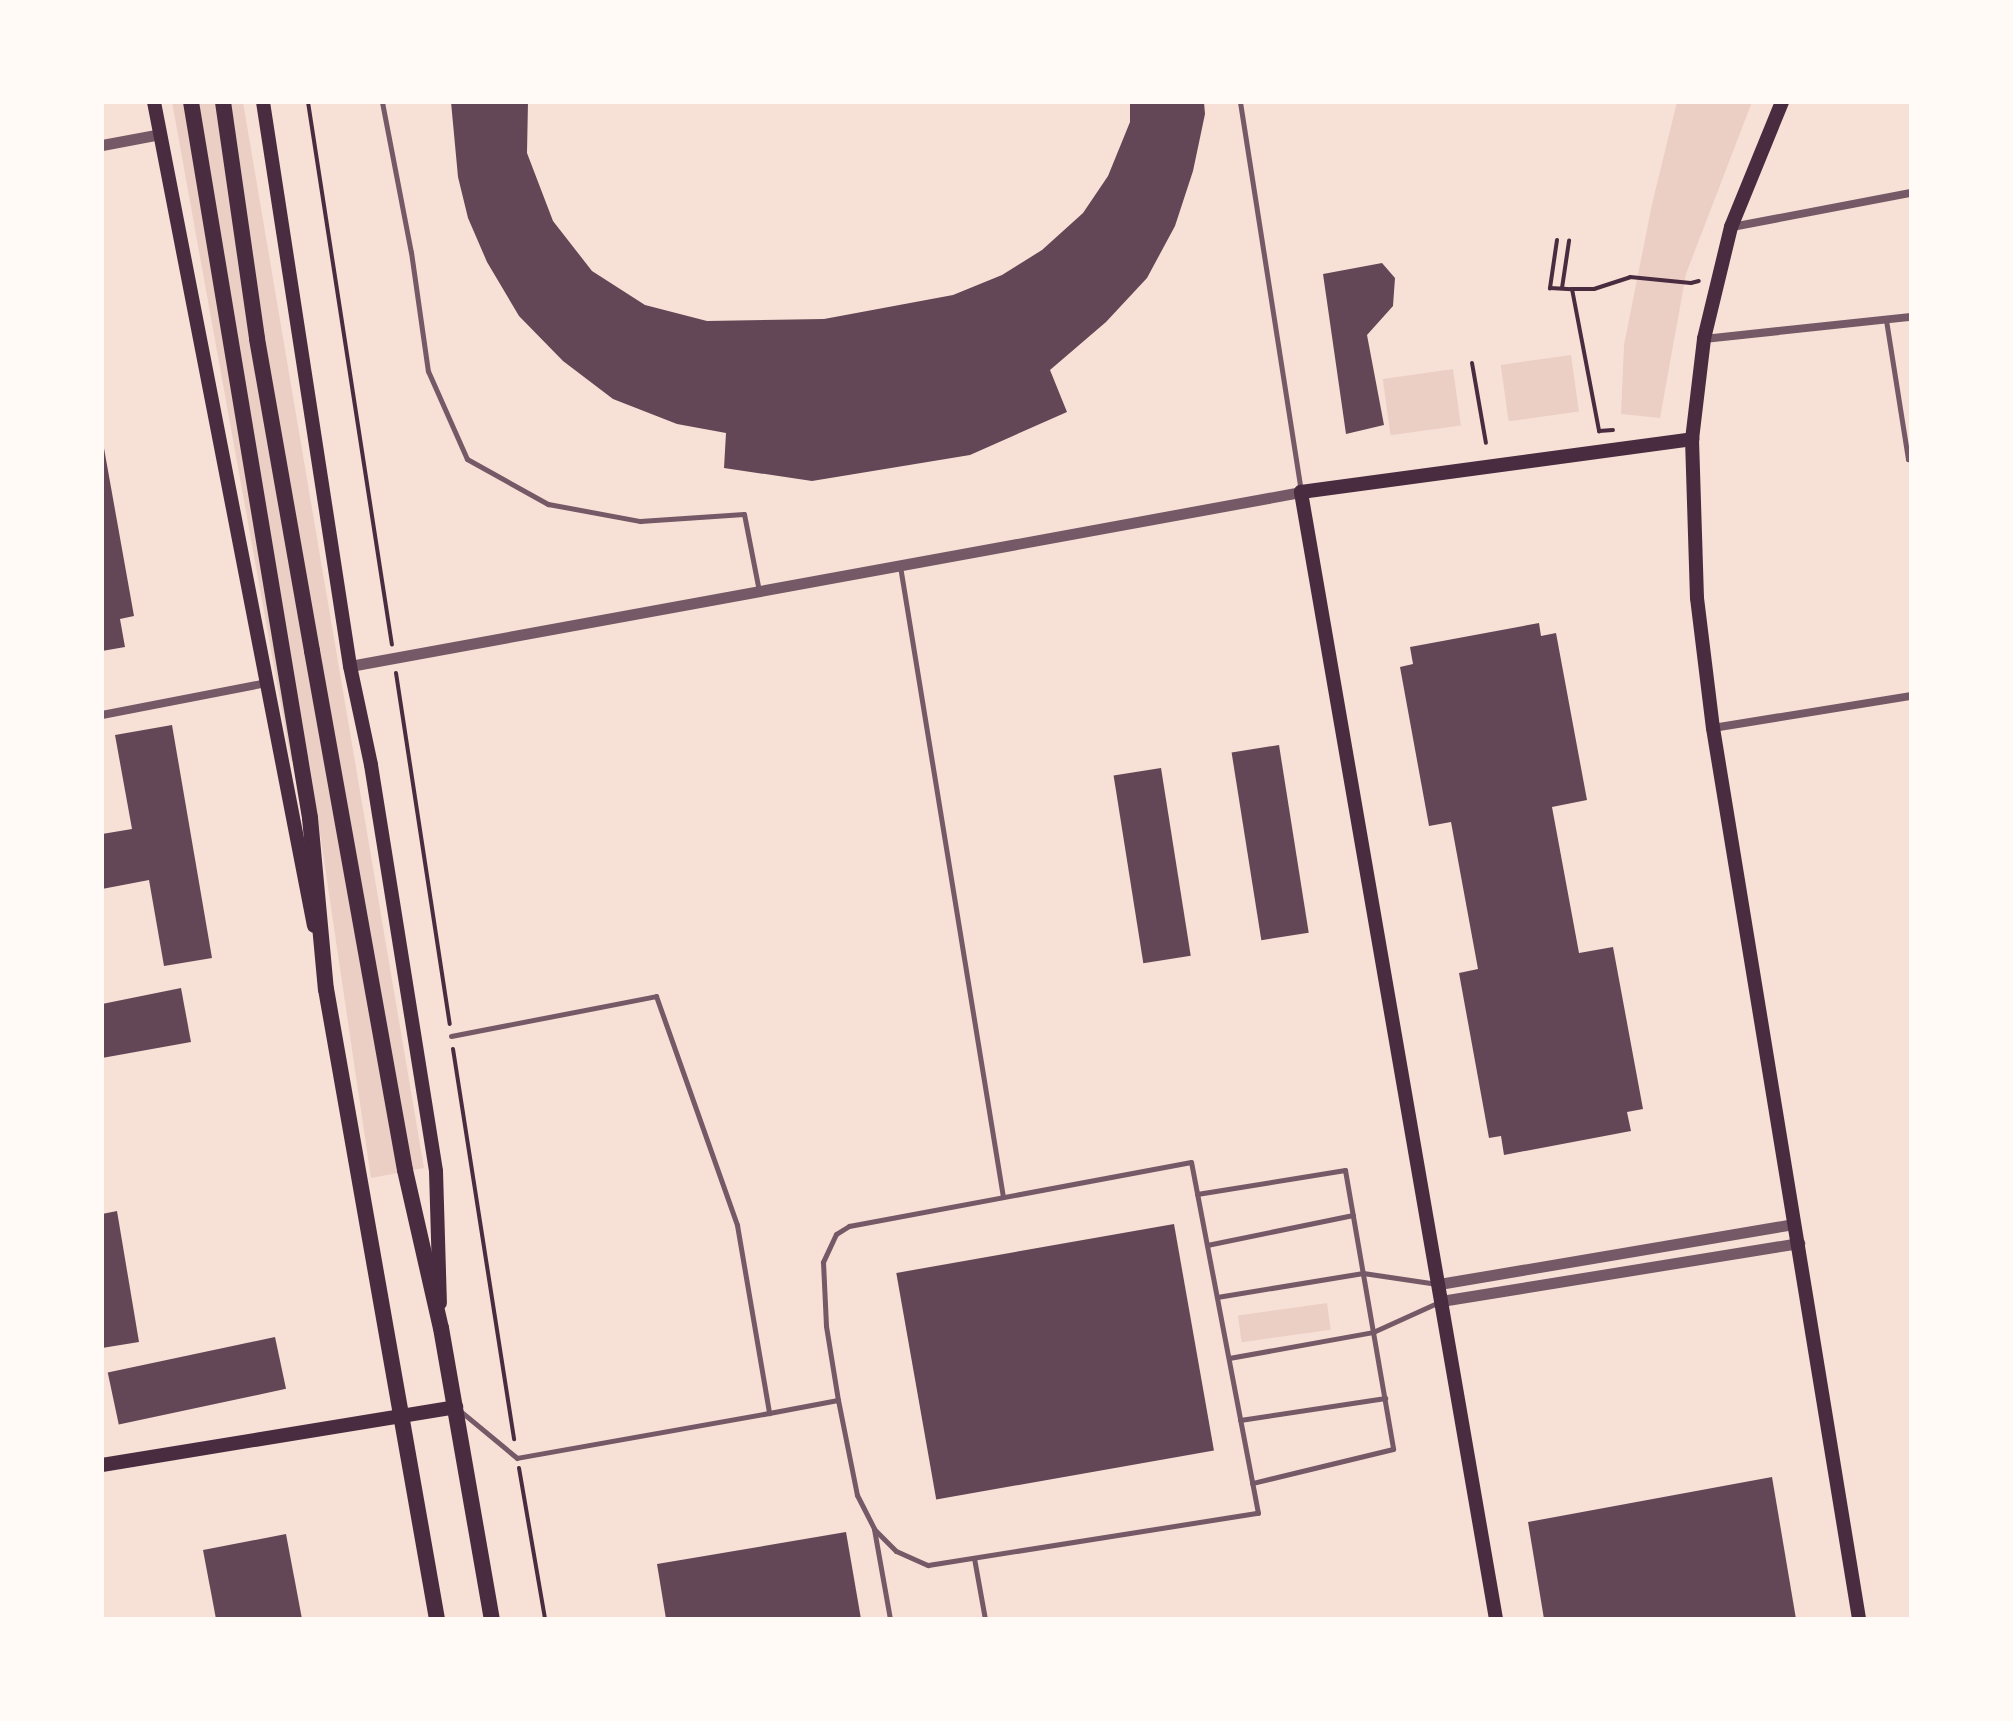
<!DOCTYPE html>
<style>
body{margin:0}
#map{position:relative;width:2013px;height:1721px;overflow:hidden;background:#f7e1d7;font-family:Figtree,sans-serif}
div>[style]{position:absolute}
.green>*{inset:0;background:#ebcfc5;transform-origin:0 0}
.building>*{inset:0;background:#644757;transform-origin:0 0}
.path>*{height:4px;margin:-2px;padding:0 2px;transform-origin:2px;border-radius:2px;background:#4a2c40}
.service>*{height:5px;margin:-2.5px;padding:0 2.5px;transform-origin:2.5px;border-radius:2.5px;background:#755966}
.minor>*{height:8px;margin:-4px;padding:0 4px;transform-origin:4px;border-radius:4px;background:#755966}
.tertiary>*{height:11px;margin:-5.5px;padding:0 5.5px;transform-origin:5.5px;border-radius:5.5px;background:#755966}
.secondary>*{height:14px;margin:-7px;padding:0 7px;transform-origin:7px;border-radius:7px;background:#4a2c40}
.trunk>*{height:16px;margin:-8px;padding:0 8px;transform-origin:8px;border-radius:8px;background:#4a2c40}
span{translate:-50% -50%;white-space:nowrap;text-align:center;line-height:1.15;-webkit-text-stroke:7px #fffaf5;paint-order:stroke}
.frame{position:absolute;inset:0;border:104px solid #fffaf5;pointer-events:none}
</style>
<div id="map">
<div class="green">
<i style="clip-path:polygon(172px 102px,243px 102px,424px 1168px,371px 1178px,309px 759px,291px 761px)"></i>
<i style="clip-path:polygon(1677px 102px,1752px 102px,1686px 274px,1660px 418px,1621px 414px,1624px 345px,1652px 204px)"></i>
<i style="left:1571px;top:355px;width:57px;height:71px;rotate:82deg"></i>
<i style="left:1453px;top:369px;width:57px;height:71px;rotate:82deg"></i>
<i style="left:1327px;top:1303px;width:27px;height:90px;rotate:82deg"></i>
</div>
<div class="building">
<i style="clip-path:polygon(451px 102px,528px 102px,527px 153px,553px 221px,592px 271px,645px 305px,707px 321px,824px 319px,953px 295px,1002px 275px,1042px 250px,1083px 213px,1108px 176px,1130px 122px,1130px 102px,1204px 102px,1205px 114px,1193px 171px,1175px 226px,1147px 278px,1106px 322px,1050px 370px,1067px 412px,970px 455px,812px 481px,724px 468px,726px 433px,677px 424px,613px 399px,563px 361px,519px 316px,487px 262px,468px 218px,458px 177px)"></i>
<i style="clip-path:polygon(1382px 263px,1395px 278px,1393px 306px,1367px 335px,1384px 425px,1346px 434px,1323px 274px)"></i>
<i style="clip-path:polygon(102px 437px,134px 616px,120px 619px,125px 647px,102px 651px)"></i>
<i style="clip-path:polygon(1539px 623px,1541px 636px,1556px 633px,1587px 800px,1552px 807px,1579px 953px,1613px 947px,1643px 1109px,1627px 1112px,1631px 1131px,1504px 1155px,1501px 1136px,1489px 1138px,1459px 973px,1478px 969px,1451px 822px,1429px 826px,1400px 667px,1413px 664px,1410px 647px)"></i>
<i style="clip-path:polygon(172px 725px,212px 958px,164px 966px,149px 880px,102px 889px,102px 834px,132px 829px,115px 735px)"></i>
<i style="left:1279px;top:745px;width:190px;height:48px;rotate:81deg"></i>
<i style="left:1161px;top:768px;width:190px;height:48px;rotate:81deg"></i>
<i style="clip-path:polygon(181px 988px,191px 1042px,102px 1058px,102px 1004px)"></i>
<i style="clip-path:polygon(117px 1211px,139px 1342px,102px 1348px,102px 1214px)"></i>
<i style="left:1174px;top:1224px;width:230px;height:282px;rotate:80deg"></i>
<i style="left:275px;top:1337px;width:53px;height:171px;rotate:78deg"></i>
<i style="clip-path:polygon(1772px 1477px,1796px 1619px,1544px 1619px,1528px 1522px)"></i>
<i style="clip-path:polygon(846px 1532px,861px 1619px,666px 1619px,657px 1564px)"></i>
<i style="clip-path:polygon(286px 1534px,302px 1619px,216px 1619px,203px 1550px)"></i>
</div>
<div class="path">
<i style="left:308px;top:102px;width:549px;rotate:81.21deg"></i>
<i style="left:1557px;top:240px;width:49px;rotate:98.3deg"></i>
<i style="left:1550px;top:288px;width:22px;rotate:3deg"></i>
<i style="left:1572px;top:289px;width:145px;rotate:79.2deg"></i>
<i style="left:1599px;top:431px;width:14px;rotate:-4deg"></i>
<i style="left:1562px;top:288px;width:48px;rotate:-81.5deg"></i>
<i style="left:1572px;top:289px;width:22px"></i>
<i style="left:1594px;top:289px;width:38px;rotate:-18deg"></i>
<i style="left:1630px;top:277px;width:61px;rotate:5.6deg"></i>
<i style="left:1691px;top:283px;width:8px;rotate:-14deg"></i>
<i style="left:1472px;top:363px;width:81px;rotate:80.1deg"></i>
<i style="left:396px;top:673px;width:355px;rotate:81.3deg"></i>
<i style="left:453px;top:1049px;width:395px;rotate:81.1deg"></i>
<i style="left:519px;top:1468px;width:153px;rotate:80.2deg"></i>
</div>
<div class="service">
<i style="left:382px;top:102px;width:153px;rotate:79.1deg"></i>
<i style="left:411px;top:252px;width:120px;rotate:81.9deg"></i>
<i style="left:428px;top:371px;width:96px;rotate:66.1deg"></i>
<i style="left:467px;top:459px;width:93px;rotate:29.1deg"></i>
<i style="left:548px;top:504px;width:94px;rotate:10.5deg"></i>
<i style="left:640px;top:521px;width:104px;rotate:-3.9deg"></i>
<i style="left:744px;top:514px;width:78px;rotate:79deg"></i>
<i style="left:1240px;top:102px;width:394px;rotate:81.1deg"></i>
<i style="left:1886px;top:320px;width:141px;rotate:81deg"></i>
<i style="left:1908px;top:459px;width:3px"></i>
<i style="left:900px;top:566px;width:639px;rotate:80.73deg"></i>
<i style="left:451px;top:1036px;width:209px;rotate:-11deg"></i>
<i style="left:656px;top:996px;width:243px;rotate:70.5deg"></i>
<i style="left:737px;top:1225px;width:191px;rotate:80.3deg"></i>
<i style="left:769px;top:1413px;width:256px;rotate:169.9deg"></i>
<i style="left:517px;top:1458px;width:75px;rotate:-140.4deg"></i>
<i style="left:1197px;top:1194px;width:150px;rotate:-9.2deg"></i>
<i style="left:1345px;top:1170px;width:283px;rotate:80.2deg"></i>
<i style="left:1393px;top:1449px;width:145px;rotate:166.4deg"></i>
<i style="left:1207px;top:1245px;width:149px;rotate:-11.6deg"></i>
<i style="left:1217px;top:1297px;width:148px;rotate:-9.3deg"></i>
<i style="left:1363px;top:1273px;width:75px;rotate:8.5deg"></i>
<i style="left:1229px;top:1358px;width:146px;rotate:-10.2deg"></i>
<i style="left:1373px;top:1332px;width:72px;rotate:-24.4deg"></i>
<i style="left:769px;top:1413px;width:70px;rotate:-10.7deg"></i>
<i style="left:838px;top:1400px;width:97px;rotate:78.7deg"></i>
<i style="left:857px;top:1495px;width:38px;rotate:63deg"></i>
<i style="left:874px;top:1529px;width:31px;rotate:45deg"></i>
<i style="left:896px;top:1551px;width:35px;rotate:24deg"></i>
<i style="left:928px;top:1565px;width:334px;rotate:-9deg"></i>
<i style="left:1258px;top:1513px;width:357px;rotate:-100.8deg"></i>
<i style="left:1191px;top:1162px;width:348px;rotate:169.4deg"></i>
<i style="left:849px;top:1226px;width:15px;rotate:148deg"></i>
<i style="left:836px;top:1234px;width:31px;rotate:115deg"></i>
<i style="left:823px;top:1262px;width:64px;rotate:87.3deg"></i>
<i style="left:826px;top:1326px;width:75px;rotate:80.8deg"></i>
<i style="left:1240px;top:1420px;width:147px;rotate:-8.6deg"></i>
<i style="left:874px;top:1529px;width:91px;rotate:79.9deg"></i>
<i style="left:974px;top:1558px;width:62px;rotate:79.8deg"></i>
</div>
<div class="minor">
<i style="left:1732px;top:227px;width:182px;rotate:-10.8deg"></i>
<i style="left:1704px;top:339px;width:208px;rotate:-6.1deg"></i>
<i style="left:102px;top:715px;width:167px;rotate:-11deg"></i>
<i style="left:1713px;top:728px;width:201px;rotate:-9.2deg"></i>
</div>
<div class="tertiary">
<i style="left:102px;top:145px;width:59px;rotate:-10.7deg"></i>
<i style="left:350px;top:666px;width:967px;rotate:-10.37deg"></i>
<i style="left:1439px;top:1284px;width:361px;rotate:-9.6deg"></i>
<i style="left:1441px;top:1301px;width:363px;rotate:-9.2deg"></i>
</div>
<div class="secondary">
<i style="left:154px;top:102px;width:839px;rotate:79.01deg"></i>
<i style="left:263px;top:102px;width:571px;rotate:81.23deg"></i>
<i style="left:350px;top:666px;width:101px;rotate:78deg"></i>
<i style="left:371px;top:765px;width:411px;rotate:80.9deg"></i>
<i style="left:436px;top:1171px;width:132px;rotate:88.3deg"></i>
<i style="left:1782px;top:102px;width:135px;rotate:112.2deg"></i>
<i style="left:1731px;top:227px;width:115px;rotate:103.6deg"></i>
<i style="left:1704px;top:339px;width:101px;rotate:96.8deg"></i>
<i style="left:1692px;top:439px;width:159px;rotate:88.2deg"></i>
<i style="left:1697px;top:598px;width:131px;rotate:83deg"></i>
<i style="left:1713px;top:728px;width:903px;rotate:80.69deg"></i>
<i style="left:102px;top:1465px;width:359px;rotate:-9.3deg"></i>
<i style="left:1496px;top:1619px;width:1144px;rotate:-99.82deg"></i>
<i style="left:1301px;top:492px;width:395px;rotate:-7.7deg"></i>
</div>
<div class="trunk">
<i style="left:191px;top:102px;width:726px;rotate:80.56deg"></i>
<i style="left:310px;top:818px;width:172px;rotate:84.7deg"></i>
<i style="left:326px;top:989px;width:640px;rotate:80.01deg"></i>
<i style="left:223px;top:102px;width:239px;rotate:81.8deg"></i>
<i style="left:257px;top:339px;width:317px;rotate:80deg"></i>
<i style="left:312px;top:651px;width:527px;rotate:79.84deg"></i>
<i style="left:405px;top:1170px;width:162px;rotate:77.2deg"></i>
<i style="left:441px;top:1328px;width:295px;rotate:80.1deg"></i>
</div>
<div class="frame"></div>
</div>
